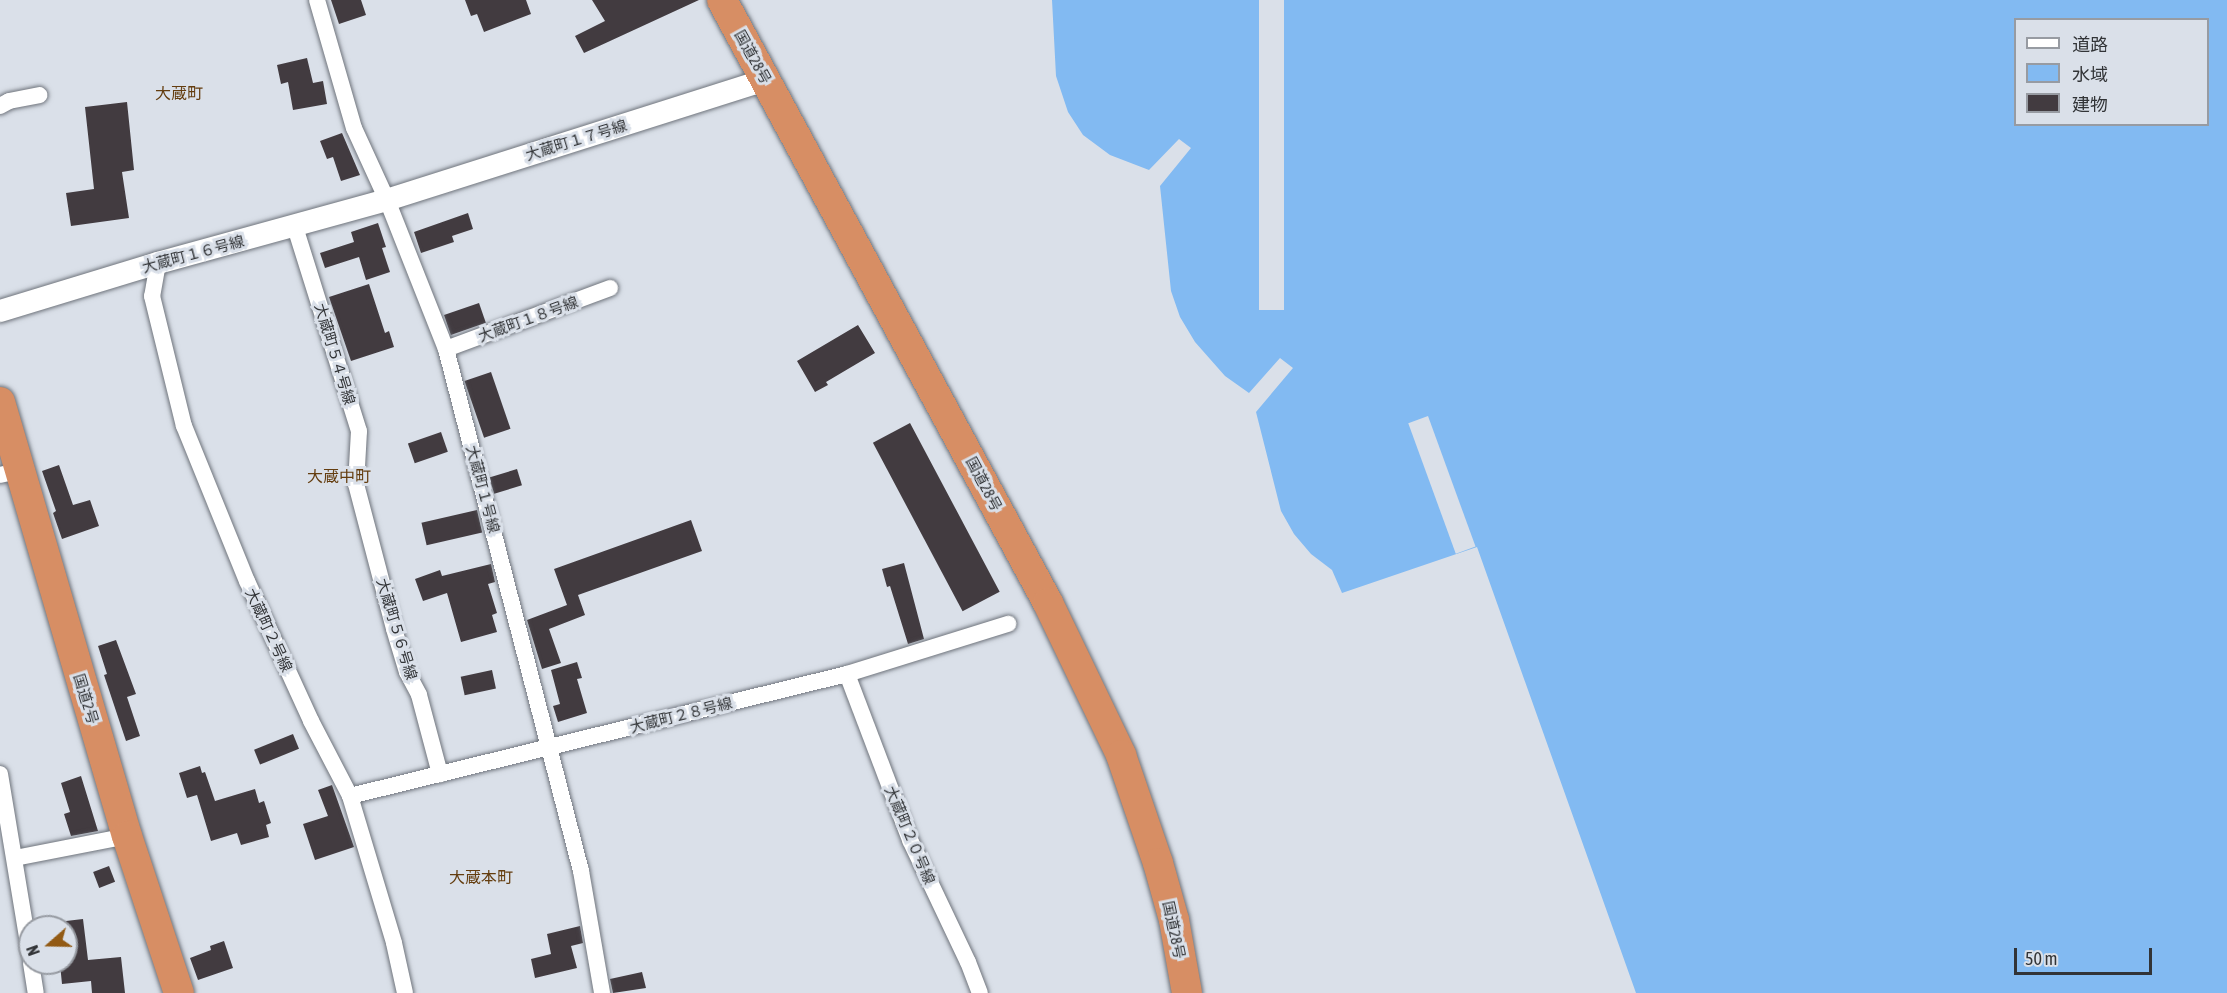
<!DOCTYPE html>
<meta charset="utf-8">
<style>
body{margin:0}
#map{position:relative;width:2227px;height:993px;overflow:hidden;background:#dae0e9;font-family:"Asap Condensed","Noto Sans JP",sans-serif}
div>[style]{position:absolute}
.water>*{inset:0;background:#82baf2}
.pier>*{inset:0;background:#dae0e9;transform-origin:0 0}
.building>*{inset:0;background:#423b40;transform-origin:0 0}
.roads{filter:drop-shadow(0 0 2px #6f747c) drop-shadow(0 0 2px #6f747c)}
.street>*{height:16px;margin:-8px;padding:0 8px;transform-origin:8px;border-radius:8px;background:#fff}
.secondary>*{height:22px;margin:-11px;padding:0 11px;transform-origin:11px;border-radius:11px;background:#fff}
.highway>*{height:30px;margin:-15px;padding:0 15px;transform-origin:15px;border-radius:15px;background:#d78e64}
span{translate:-50% -50%;white-space:nowrap;text-align:center;line-height:1.15;-webkit-text-stroke:6px #dae0e9;paint-order:stroke}
.street-label{font-size:15px;color:#323437}
.neighbourhood-label{font-size:16px;color:#643d0f}
.legend{position:absolute;left:2014px;top:18px;width:195px;height:108px;box-sizing:border-box;background:#dae0e9;border:2px solid #979ba2;margin:0;padding:8px 10px;list-style:none;font-size:18px;color:#323437}
.legend li{display:flex;align-items:center;gap:12px;height:30px}
.legend b{width:30px;border:2px solid #979ba2}
.north{position:absolute;left:18px;top:915px;width:60px;height:60px;box-sizing:border-box;background:#dae0e9;border:2px solid #979ba2;border-radius:50%;rotate:250deg;font-size:16px;font-weight:700;line-height:24px;text-align:center;color:#323437}
.north::after{content:'';display:block;margin:auto;width:21px;height:27px;background:#925a14;clip-path:polygon(50% 0,100% 100%,50% 72%,0 100%)}
.scale{position:absolute;left:2014px;top:948px;width:138px;height:27px;box-sizing:border-box;border:3px solid #323437;border-top:0;padding-left:8px;font-size:18px;line-height:21px;white-space:nowrap;color:#323437;-webkit-text-stroke:4px #dae0e9;paint-order:stroke}
</style>
<div id="map">
<div class="water">
<i style="clip-path:polygon(evenodd,1052px 0,2227px 0,2227px 993px,1636px 993px,1477px 547px,1342px 593px,1332px 570px,1311px 554px,1294px 534px,1281px 511px,1256px 412px,1293px 368px,1280px 358px,1249px 393px,1225px 376px,1195px 342px,1180px 317px,1171px 291px,1160px 186px,1191px 148px,1179px 139px,1149px 170px,1110px 155px,1083px 135px,1068px 112px,1056px 76px,1052px 0,2016px 20px,2208px 20px,2208px 124px,2016px 124px,2016px 20px)"></i>
</div>
<div class="pier">
<i style="left:1259px;top:0;width:25px;height:310px"></i>
<i style="left:1428px;top:416px;width:139px;height:21px;rotate:70deg"></i>
</div>
<div class="building">
<i style="clip-path:polygon(331px 0,361px 0,366px 15px,339px 24px)"></i>
<i style="clip-path:polygon(465px 0,526px 0,531px 14px,484px 32px,477px 14px,471px 16px)"></i>
<i style="clip-path:polygon(592px 0,699px 0,584px 53px,575px 36px,605px 21px)"></i>
<i style="clip-path:polygon(307px 58px,313px 83px,323px 81px,327px 104px,293px 110px,288px 82px,281px 84px,277px 65px)"></i>
<i style="clip-path:polygon(127px 102px,134px 170px,122px 172px,129px 218px,71px 226px,66px 193px,94px 189px,85px 107px)"></i>
<i style="clip-path:polygon(342px 133px,360px 175px,341px 181px,333px 157px,327px 159px,320px 141px)"></i>
<i style="clip-path:polygon(468px 213px,473px 229px,452px 236px,454px 242px,421px 253px,414px 232px)"></i>
<i style="clip-path:polygon(378px 223px,386px 247px,382px 248px,390px 272px,366px 280px,359px 257px,325px 268px,320px 253px,354px 242px,351px 232px)"></i>
<i style="clip-path:polygon(369px 284px,385px 333px,389px 331px,394px 347px,351px 361px,329px 297px)"></i>
<i style="left:479px;top:303px;width:21px;height:37px;rotate:71deg"></i>
<i style="clip-path:polygon(858px 325px,875px 353px,826px 382px,828px 385px,815px 392px,797px 361px)"></i>
<i style="left:491px;top:372px;width:60px;height:28px;rotate:71deg"></i>
<i style="left:910px;top:423px;width:191px;height:42px;rotate:62deg"></i>
<i style="left:441px;top:432px;width:21px;height:35px;rotate:71deg"></i>
<i style="clip-path:polygon(59px 465px,73px 505px,90px 500px,99px 526px,62px 539px,53px 513px,56px 511px,42px 471px)"></i>
<i style="left:517px;top:469px;width:17px;height:29px;rotate:73deg"></i>
<i style="left:477px;top:510px;width:23px;height:57px;rotate:77deg"></i>
<i style="clip-path:polygon(691px 520px,702px 551px,578px 595px,585px 615px,549px 629px,561px 663px,542px 669px,527px 620px,567px 605px,554px 569px)"></i>
<i style="clip-path:polygon(904px 563px,924px 639px,908px 644px,890px 586px,887px 587px,882px 569px)"></i>
<i style="clip-path:polygon(491px 564px,495px 582px,488px 584px,497px 613px,492px 615px,497px 632px,461px 642px,447px 593px,423px 601px,415px 579px,440px 570px,442px 576px)"></i>
<i style="clip-path:polygon(116px 640px,136px 694px,127px 697px,140px 736px,126px 741px,104px 675px,107px 674px,98px 646px)"></i>
<i style="clip-path:polygon(577px 662px,582px 678px,577px 679px,587px 713px,558px 722px,553px 706px,560px 704px,551px 670px)"></i>
<i style="left:492px;top:670px;width:19px;height:32px;rotate:78deg"></i>
<i style="left:293px;top:734px;width:16px;height:42px;rotate:68deg"></i>
<i style="clip-path:polygon(200px 766px,202px 773px,205px 772px,215px 801px,255px 789px,259px 803px,264px 801px,271px 823px,266px 825px,269px 837px,241px 845px,237px 833px,211px 841px,197px 795px,187px 798px,179px 773px)"></i>
<i style="clip-path:polygon(81px 776px,98px 831px,71px 836px,64px 814px,70px 812px,61px 783px)"></i>
<i style="clip-path:polygon(332px 785px,354px 847px,315px 860px,303px 824px,328px 816px,318px 790px)"></i>
<i style="left:109px;top:866px;width:17px;height:17px;rotate:69deg"></i>
<i style="clip-path:polygon(83px 919px,88px 960px,121px 957px,125px 993px,92px 993px,91px 981px,62px 984px,60px 964px,66px 963px,66px 921px)"></i>
<i style="clip-path:polygon(580px 926px,583px 943px,571px 946px,577px 968px,535px 978px,531px 959px,551px 954px,547px 934px)"></i>
<i style="clip-path:polygon(224px 941px,233px 968px,198px 980px,190px 958px,211px 950px,210px 946px)"></i>
<i style="clip-path:polygon(642px 972px,646px 988px,613px 993px,610px 979px)"></i>
</div>
<div class="roads">
<div class="street">
<i style="left:317px;top:0;width:133px;rotate:73.9deg"></i>
<i style="left:354px;top:128px;width:79px;rotate:65.4deg"></i>
<i style="left:387px;top:200px;width:160px;rotate:68.4deg"></i>
<i style="left:446px;top:349px;width:539px;rotate:75.5deg"></i>
<i style="left:581px;top:871px;width:124px;rotate:80.2deg"></i>
<i style="left:0;top:106px;width:10px;rotate:-29deg"></i>
<i style="left:9px;top:101px;width:31px;rotate:-11deg"></i>
<i style="left:295px;top:227px;width:214px;rotate:72.6deg"></i>
<i style="left:359px;top:431px;width:53px;rotate:93.2deg"></i>
<i style="left:356px;top:484px;width:150px;rotate:75.3deg"></i>
<i style="left:394px;top:629px;width:45px;rotate:73.2deg"></i>
<i style="left:407px;top:672px;width:26px;rotate:62deg"></i>
<i style="left:419px;top:695px;width:82px;rotate:75.1deg"></i>
<i style="left:158px;top:263px;width:34px;rotate:100deg"></i>
<i style="left:152px;top:296px;width:134px;rotate:76.2deg"></i>
<i style="left:184px;top:426px;width:167px;rotate:67.9deg"></i>
<i style="left:247px;top:581px;width:154px;rotate:65.4deg"></i>
<i style="left:311px;top:721px;width:85px;rotate:62.5deg"></i>
<i style="left:350px;top:796px;width:153px;rotate:73.3deg"></i>
<i style="left:394px;top:943px;width:51px;rotate:77.6deg"></i>
<i style="left:446px;top:349px;width:175px;rotate:-20.4deg"></i>
<i style="left:0;top:475px;width:18px;rotate:-13deg"></i>
<i style="left:847px;top:674px;width:178px;rotate:69.2deg"></i>
<i style="left:910px;top:840px;width:135px;rotate:64.6deg"></i>
<i style="left:968px;top:962px;width:33px;rotate:69deg"></i>
<i style="left:0;top:774px;width:184px;rotate:80.6deg"></i>
<i style="left:350px;top:796px;width:512px;rotate:-13.79deg"></i>
<i style="left:847px;top:674px;width:169px;rotate:-17.3deg"></i>
<i style="left:15px;top:858px;width:114px;rotate:-11.1deg"></i>
<i style="left:31px;top:963px;width:30px;rotate:81deg"></i>
</div>
<div class="secondary">
<i style="left:0;top:311px;width:165px;rotate:-16.9deg"></i>
<i style="left:158px;top:263px;width:238px;rotate:-15.4deg"></i>
<i style="left:387px;top:200px;width:398px;rotate:-17.6deg"></i>
</div>
<div class="highway">
<i style="left:722px;top:0;width:685px;rotate:61.6deg"></i>
<i style="left:1048px;top:603px;width:169px;rotate:64.3deg"></i>
<i style="left:1121px;top:755px;width:114px;rotate:71.1deg"></i>
<i style="left:1158px;top:863px;width:59px;rotate:74.3deg"></i>
<i style="left:1174px;top:920px;width:74px;rotate:79.9deg"></i>
<i style="left:0;top:402px;width:452px;rotate:73.7deg"></i>
<i style="left:127px;top:836px;width:165px;rotate:71.7deg"></i>
</div>
</div>
<div class="street-label">
<span style="left:753px;top:57px;rotate:61deg">国道28号</span>
<span style="left:576px;top:140px;rotate:-17deg">大蔵町１７号線</span>
<span style="left:193px;top:254px;rotate:-15deg">大蔵町１６号線</span>
<span style="left:528px;top:319px;rotate:-20deg">大蔵町１８号線</span>
<span style="left:335px;top:354px;rotate:73deg">大蔵町５４号線</span>
<span style="left:984px;top:484px;rotate:62deg">国道28号</span>
<span style="left:483px;top:489px;rotate:75deg">大蔵町１号線</span>
<span style="left:397px;top:629px;rotate:73deg">大蔵町５６号線</span>
<span style="left:269px;top:630px;rotate:65deg">大蔵町２号線</span>
<span style="left:86px;top:699px;rotate:73deg">国道2号</span>
<span style="left:681px;top:715px;rotate:-14deg">大蔵町２８号線</span>
<span style="left:910px;top:835px;rotate:67deg">大蔵町２０号線</span>
<span style="left:1174px;top:930px;rotate:78deg">国道28号</span>
</div>
<div class="neighbourhood-label">
<span style="left:179px;top:93px">大蔵町</span>
<span style="left:339px;top:476px">大蔵中町</span>
<span style="left:481px;top:877px">大蔵本町</span>
</div>
<ul class="legend">
<li><b style="height:8px;background:#fff"></b>道路</li>
<li><b style="height:16px;background:#82baf2"></b>水域</li>
<li><b style="height:16px;background:#423b40"></b>建物</li>
</ul>
<div class="north">N</div>
<div class="scale">50 m</div>
</div>
